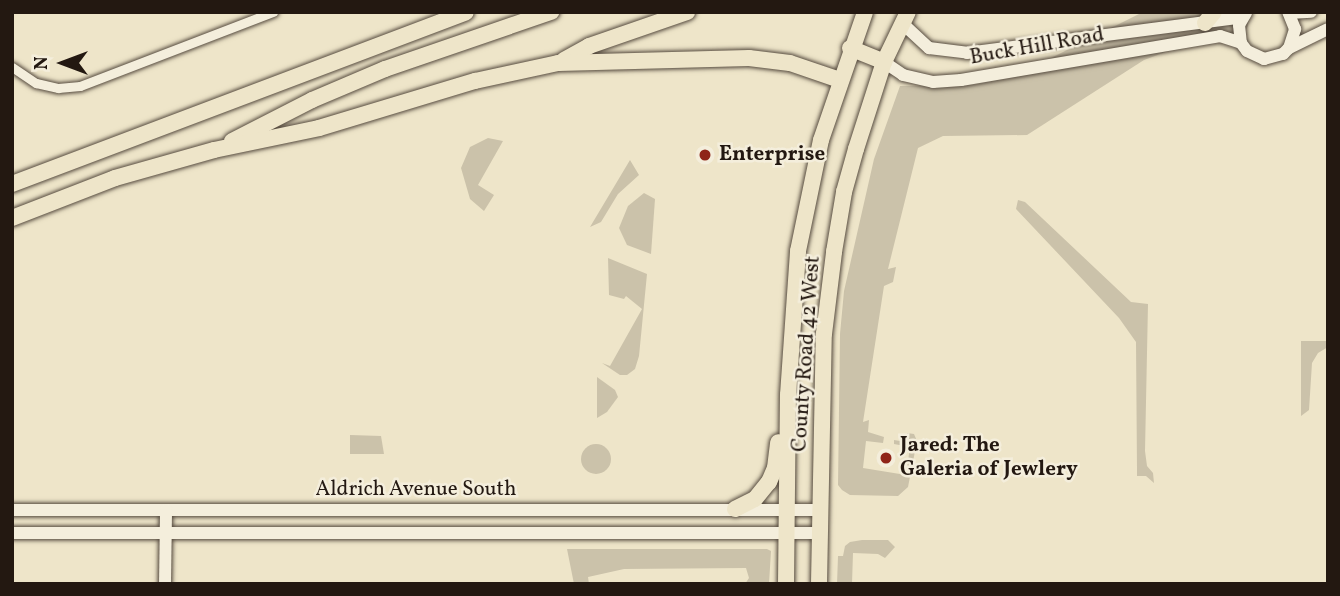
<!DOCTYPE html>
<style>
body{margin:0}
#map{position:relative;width:1340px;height:596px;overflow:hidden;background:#eee5c9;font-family:Vollkorn,serif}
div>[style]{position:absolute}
.green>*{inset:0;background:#cbc2aa}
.round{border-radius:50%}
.roads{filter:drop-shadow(0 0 2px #564b3f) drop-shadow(0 0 2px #564b3f)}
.street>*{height:9px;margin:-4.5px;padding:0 4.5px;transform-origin:4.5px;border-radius:4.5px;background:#f4eedc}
.secondary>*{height:12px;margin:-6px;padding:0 6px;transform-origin:6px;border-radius:6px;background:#f4eedc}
.highway>*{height:16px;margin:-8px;padding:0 8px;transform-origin:8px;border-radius:8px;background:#eee5c9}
.dots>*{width:19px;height:19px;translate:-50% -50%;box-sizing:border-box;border:4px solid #f4eedc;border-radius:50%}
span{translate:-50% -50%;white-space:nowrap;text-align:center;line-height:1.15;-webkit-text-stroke:5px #f4eedc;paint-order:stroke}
.street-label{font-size:21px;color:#231811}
.poi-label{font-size:21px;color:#231811;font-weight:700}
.left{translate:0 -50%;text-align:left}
.frame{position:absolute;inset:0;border:14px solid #231811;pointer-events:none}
.north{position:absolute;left:28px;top:28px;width:70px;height:70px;-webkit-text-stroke:5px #f4eedc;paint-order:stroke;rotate:270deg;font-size:19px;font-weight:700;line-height:28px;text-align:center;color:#231811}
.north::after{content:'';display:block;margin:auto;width:24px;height:32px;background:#231811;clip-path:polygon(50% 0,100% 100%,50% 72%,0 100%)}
</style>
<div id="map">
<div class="green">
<i style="clip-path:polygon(1143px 12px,1249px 12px,1248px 26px,1243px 36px,1174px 49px,1144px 60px,1027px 135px,943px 136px,918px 148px,888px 269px,896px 267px,893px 282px,884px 286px,863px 422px,869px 420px,868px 432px,884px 437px,883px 443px,866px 441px,863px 468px,906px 475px,910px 447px,894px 444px,894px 440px,906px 442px,907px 433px,914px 434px,917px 441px,908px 487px,898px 496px,850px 495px,842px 490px,838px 485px,840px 334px,844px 291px,874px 159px,900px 86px,973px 85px,1015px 76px)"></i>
<i style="clip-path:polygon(488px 138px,503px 141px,478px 185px,494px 195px,484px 211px,470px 199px,461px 168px,470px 147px)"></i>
<i style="clip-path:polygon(630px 160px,639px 175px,618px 194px,601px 222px,590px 227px)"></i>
<i style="clip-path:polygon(644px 193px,655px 199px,651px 254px,627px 245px,619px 228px,628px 206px)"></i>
<i style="clip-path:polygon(1018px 200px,1025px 202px,1131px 302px,1148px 304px,1145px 451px,1147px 466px,1153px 473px,1154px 483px,1146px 476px,1137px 476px,1137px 471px,1136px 342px,1119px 318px,1016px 209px)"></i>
<i style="clip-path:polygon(608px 258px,647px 274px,639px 356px,635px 369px,627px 375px,620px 375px,602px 363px,610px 366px,642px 309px,626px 296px,624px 299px,609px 295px)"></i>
<i style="clip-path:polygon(1301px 341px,1328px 341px,1328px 347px,1318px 353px,1312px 363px,1309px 410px,1301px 416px)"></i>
<i style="clip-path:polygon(597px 377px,615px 390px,618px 397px,607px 412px,597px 418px)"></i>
<i style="clip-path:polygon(350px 435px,381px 436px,384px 454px,350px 454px)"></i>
<i class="round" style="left:581px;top:444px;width:30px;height:30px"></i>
<i style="clip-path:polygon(862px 540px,888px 540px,895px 547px,885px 558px,878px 554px,853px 553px,852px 584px,837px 584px,838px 556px,843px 556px,845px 546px,850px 542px)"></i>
<i style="clip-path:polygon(567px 549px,767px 549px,771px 551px,769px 584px,745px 584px,749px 578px,746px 568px,624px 569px,588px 577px,589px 584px,574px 584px)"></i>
</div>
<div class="roads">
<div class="street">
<i style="left:12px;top:67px;width:29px;rotate:34deg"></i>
<i style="left:36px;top:83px;width:23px;rotate:13deg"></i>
<i style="left:58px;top:88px;width:22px;rotate:-5deg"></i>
<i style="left:80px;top:86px;width:207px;rotate:-21deg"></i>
</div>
<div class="secondary">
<i style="left:1246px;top:13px;width:14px;rotate:120deg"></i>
<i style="left:1239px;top:25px;width:18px;rotate:84deg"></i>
<i style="left:1241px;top:43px;width:10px;rotate:53deg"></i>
<i style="left:1247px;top:51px;width:19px;rotate:25deg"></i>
<i style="left:1264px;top:59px;width:20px;rotate:-15deg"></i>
<i style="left:1283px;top:54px;width:8px;rotate:-45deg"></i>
<i style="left:1289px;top:48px;width:20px;rotate:-72deg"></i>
<i style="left:1295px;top:29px;width:18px;rotate:-112deg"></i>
<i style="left:1289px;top:13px;width:22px;rotate:-3deg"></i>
<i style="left:902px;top:23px;width:37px;rotate:43deg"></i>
<i style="left:929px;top:48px;width:38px;rotate:7deg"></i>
<i style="left:967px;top:53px;width:278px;rotate:-7.4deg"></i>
<i style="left:1289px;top:48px;width:43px;rotate:-26deg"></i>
<i style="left:884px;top:62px;width:23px;rotate:34deg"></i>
<i style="left:903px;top:75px;width:31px;rotate:13deg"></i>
<i style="left:933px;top:82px;width:28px;rotate:-4deg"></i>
<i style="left:961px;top:80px;width:263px;rotate:-9.6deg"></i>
<i style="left:1220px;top:36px;width:22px;rotate:18deg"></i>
<i style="left:12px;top:510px;width:808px"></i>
<i style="left:12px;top:533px;width:808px"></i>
<i style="left:165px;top:584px;width:74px;rotate:-89.2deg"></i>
</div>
<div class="highway">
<i style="left:1205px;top:23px;width:14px;rotate:-51deg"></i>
<i style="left:850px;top:48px;width:37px;rotate:22deg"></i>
<i style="left:564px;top:60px;width:29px;rotate:-29deg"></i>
<i style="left:589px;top:46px;width:104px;rotate:-19.1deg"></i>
<i style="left:232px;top:141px;width:90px;rotate:-27.1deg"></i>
<i style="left:312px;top:100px;width:79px;rotate:-23deg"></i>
<i style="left:385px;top:69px;width:176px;rotate:-19deg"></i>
<i style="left:12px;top:184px;width:485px;rotate:-20.7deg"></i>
<i style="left:12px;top:218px;width:110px;rotate:-21.2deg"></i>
<i style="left:115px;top:178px;width:103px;rotate:-15.8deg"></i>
<i style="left:214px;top:150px;width:107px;rotate:-11.8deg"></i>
<i style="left:319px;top:128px;width:163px;rotate:-16.8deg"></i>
<i style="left:475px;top:81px;width:85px;rotate:-12.2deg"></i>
<i style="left:558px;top:63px;width:191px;rotate:-1.5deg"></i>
<i style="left:749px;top:58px;width:41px;rotate:7deg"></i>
<i style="left:790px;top:63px;width:53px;rotate:18.8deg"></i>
<i style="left:735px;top:509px;width:22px;rotate:-27deg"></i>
<i style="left:755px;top:499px;width:22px;rotate:-51deg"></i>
<i style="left:769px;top:482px;width:15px;rotate:-67deg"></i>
<i style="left:775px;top:468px;width:26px;rotate:-83deg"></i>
<i style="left:786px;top:584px;width:189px;rotate:-89.4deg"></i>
<i style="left:788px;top:395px;width:144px;rotate:-86deg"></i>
<i style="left:798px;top:251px;width:113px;rotate:-78.3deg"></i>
<i style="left:821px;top:140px;width:135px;rotate:-71deg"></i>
<i style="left:819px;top:584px;width:250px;rotate:-88.9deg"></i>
<i style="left:824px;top:334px;width:83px;rotate:-83deg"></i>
<i style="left:834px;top:252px;width:61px;rotate:-80.5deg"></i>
<i style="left:844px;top:192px;width:45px;rotate:-74.4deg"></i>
<i style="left:856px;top:149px;width:91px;rotate:-72.2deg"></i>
<i style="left:884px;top:62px;width:55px;rotate:-64.4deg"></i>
</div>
</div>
<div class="dots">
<i style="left:705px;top:155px;background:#8f2418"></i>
<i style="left:886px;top:458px;background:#8f2418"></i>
</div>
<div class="street-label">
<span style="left:1037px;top:47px;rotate:-10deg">Buck Hill Road</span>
<span style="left:807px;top:354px;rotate:-86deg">County Road 42 West</span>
<span style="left:416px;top:490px">Aldrich Avenue South</span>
</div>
<div class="poi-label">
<span class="left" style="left:719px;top:155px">Enterprise</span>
<span class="left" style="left:900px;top:458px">Jared: The<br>Galeria of Jewlery</span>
</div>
<div class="frame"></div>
<div class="north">N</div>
</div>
